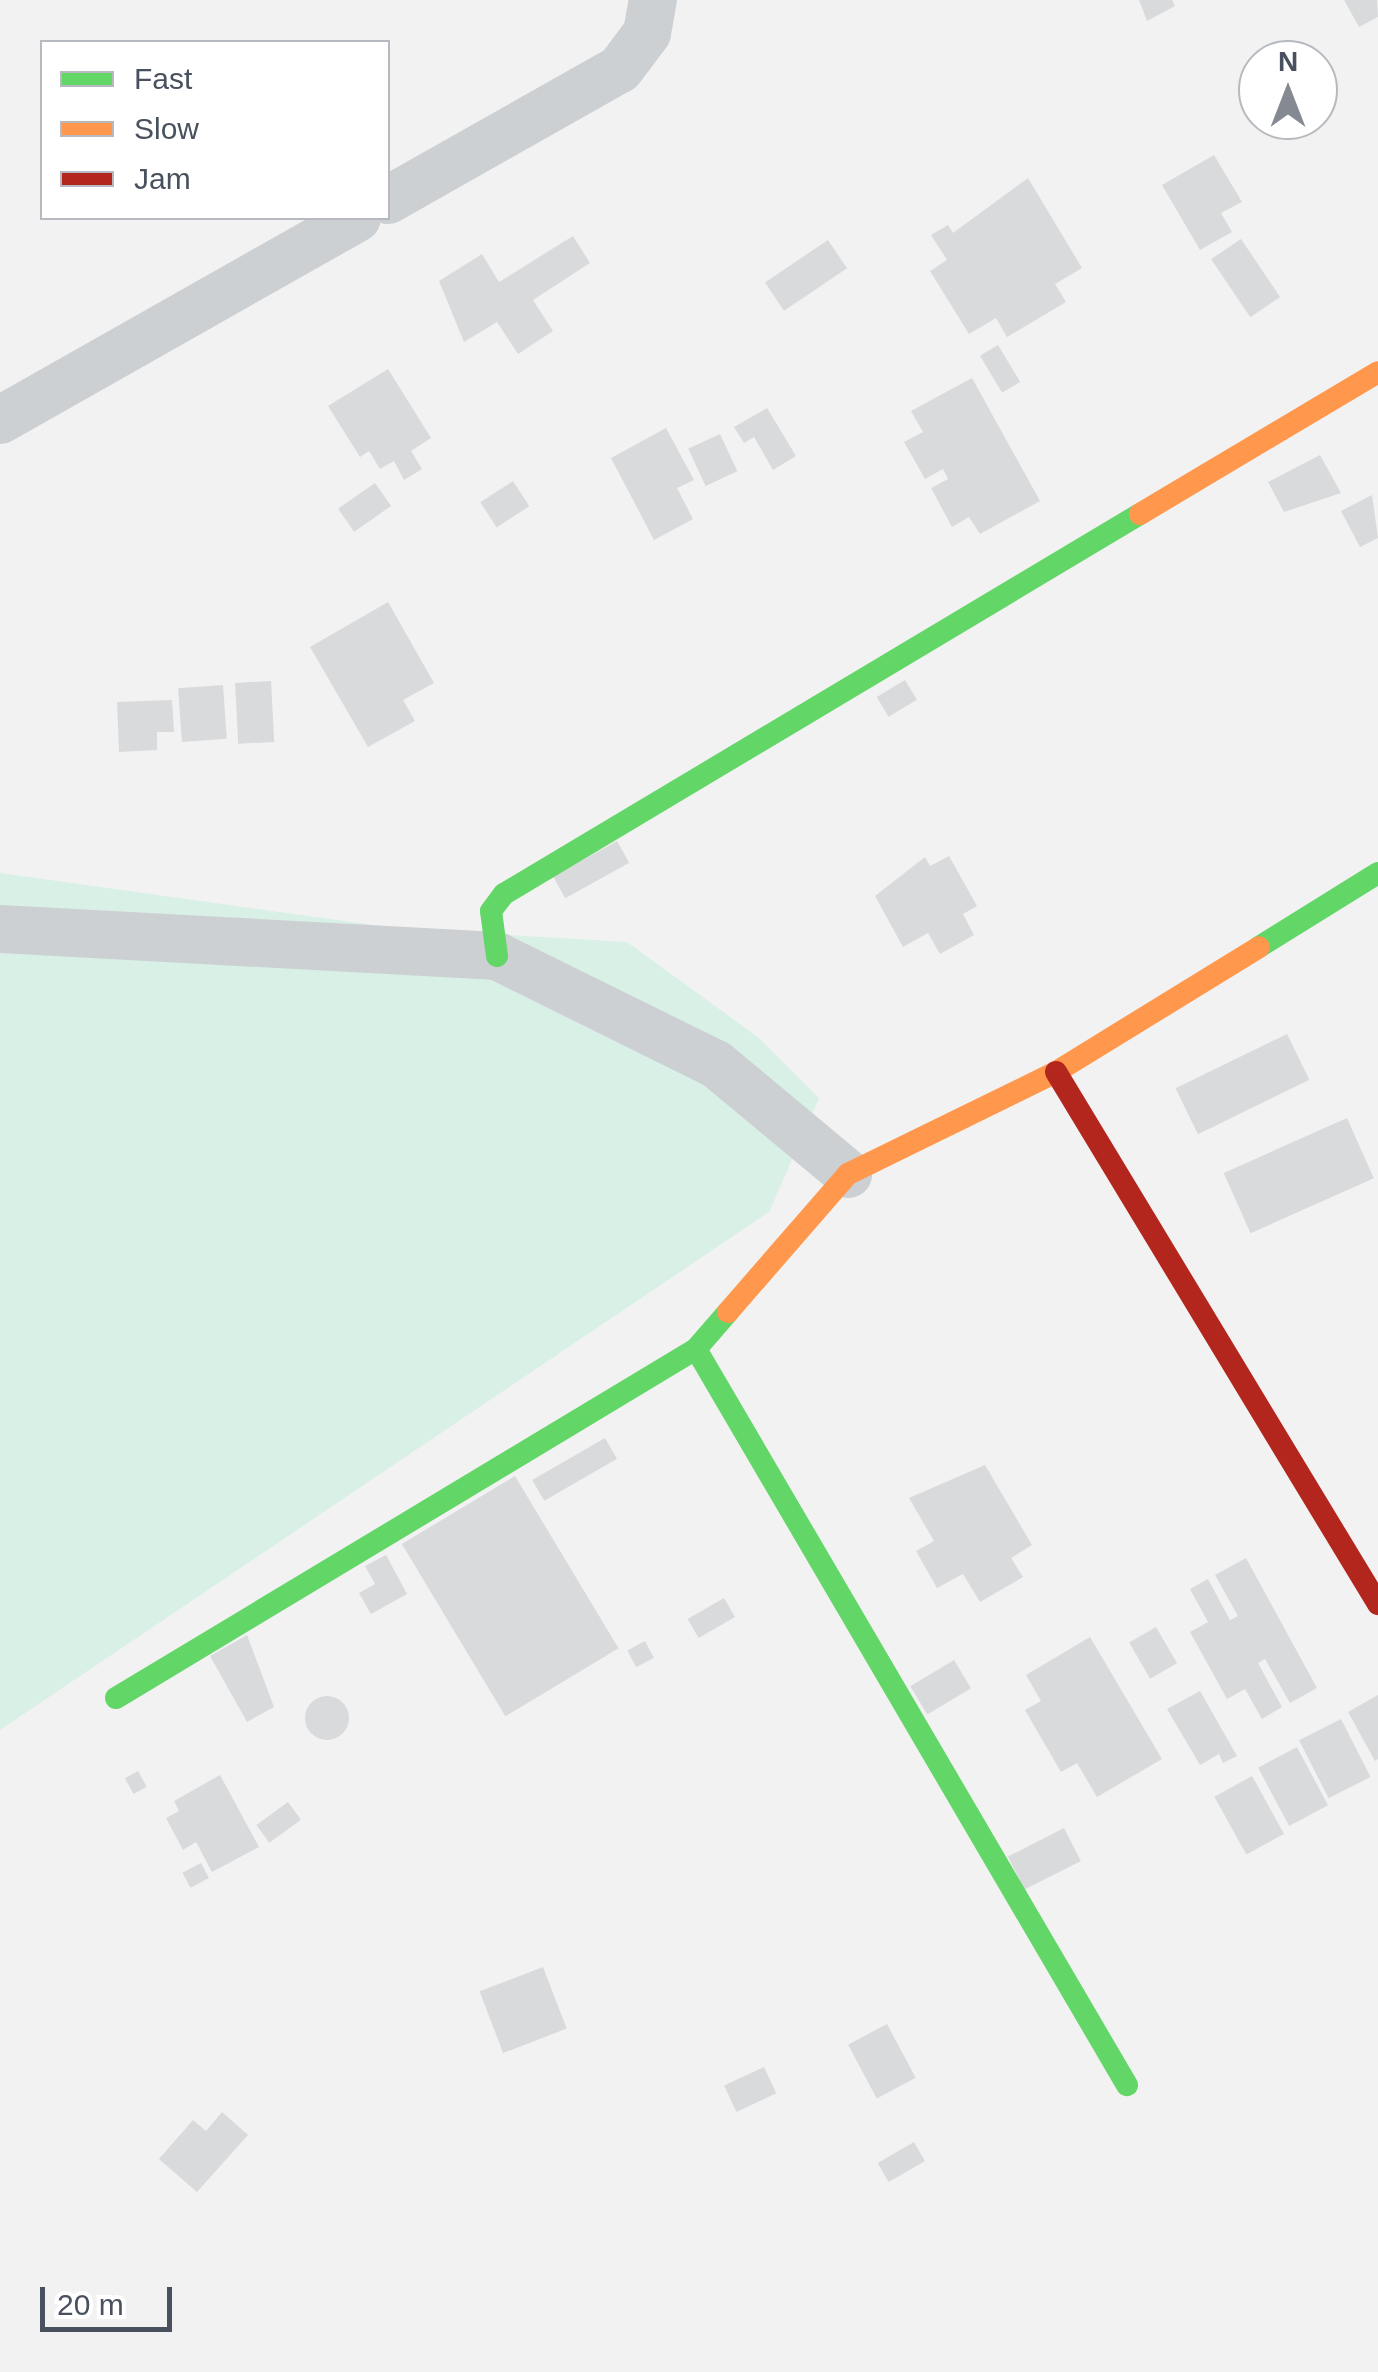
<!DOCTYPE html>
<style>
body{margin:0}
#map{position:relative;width:1378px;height:2372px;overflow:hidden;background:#f2f2f2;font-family:Arial,sans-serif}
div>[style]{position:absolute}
.green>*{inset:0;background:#d8f0e5}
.building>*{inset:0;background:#d9dadc;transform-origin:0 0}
.round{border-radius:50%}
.street>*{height:48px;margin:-24px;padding:0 24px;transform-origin:24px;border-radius:24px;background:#cdd0d3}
.fast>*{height:22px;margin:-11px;padding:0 11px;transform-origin:11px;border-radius:11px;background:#63d668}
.slow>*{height:22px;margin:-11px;padding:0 11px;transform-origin:11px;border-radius:11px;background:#ff974d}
.jam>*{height:22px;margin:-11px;padding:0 11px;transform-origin:11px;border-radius:11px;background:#b3261e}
span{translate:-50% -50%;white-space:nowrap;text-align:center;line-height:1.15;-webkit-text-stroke:10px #fff;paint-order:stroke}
.legend{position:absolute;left:40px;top:40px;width:350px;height:180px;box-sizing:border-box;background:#fff;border:2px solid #b6b9bf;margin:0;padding:12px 18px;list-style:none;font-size:30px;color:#49515e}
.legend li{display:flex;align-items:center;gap:20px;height:50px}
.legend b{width:50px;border:2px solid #b6b9bf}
.north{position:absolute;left:1238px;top:40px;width:100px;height:100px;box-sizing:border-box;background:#fff;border:2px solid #b6b9bf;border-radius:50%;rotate:0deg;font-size:28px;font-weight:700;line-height:40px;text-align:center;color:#49515e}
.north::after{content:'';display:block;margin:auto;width:35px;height:45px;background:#848992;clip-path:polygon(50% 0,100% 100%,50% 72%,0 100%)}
.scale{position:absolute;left:40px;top:2287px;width:132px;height:45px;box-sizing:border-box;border:5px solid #49515e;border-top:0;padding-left:12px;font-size:30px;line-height:35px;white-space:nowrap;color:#49515e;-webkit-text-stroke:8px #fff;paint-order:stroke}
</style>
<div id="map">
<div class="green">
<i style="clip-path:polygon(0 873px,402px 929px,627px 942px,759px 1038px,819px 1098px,769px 1212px,0 1730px)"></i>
</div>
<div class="building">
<i style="clip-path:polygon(1139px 0,1172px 0,1175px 6px,1147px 21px)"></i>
<i style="clip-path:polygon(1344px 0,1377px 0,1378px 17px,1359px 27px)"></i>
<i style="clip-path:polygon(1214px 155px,1242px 202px,1221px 213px,1232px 232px,1200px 250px,1162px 185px)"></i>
<i style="clip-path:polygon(1028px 178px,1082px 268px,1055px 284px,1066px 302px,1007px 337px,996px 318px,969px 334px,930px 271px,947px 260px,931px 235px,948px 225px,953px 233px)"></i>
<i style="clip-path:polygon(573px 236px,590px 263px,533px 300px,553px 331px,518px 354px,497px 322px,464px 342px,439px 281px,482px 254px,499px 282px)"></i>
<i style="left:1241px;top:239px;width:70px;height:36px;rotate:56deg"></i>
<i style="left:828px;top:240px;width:34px;height:76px;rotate:56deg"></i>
<i style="left:998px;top:345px;width:43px;height:21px;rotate:59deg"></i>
<i style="clip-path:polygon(388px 369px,431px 438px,411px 451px,422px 469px,404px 480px,394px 461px,380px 469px,369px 451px,360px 457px,328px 406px)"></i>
<i style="clip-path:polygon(972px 378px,1040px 501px,980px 534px,969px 517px,952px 527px,931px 488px,948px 479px,943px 469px,925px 479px,904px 442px,923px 432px,911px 411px)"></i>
<i style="clip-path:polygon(767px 408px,796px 456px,773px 470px,754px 437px,744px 443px,734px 427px)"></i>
<i style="clip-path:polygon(666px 428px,694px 480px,677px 488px,693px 519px,654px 540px,611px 458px)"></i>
<i style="left:720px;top:434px;width:41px;height:35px;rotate:65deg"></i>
<i style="clip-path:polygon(1320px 455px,1341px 493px,1284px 512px,1268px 482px)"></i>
<i style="left:513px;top:481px;width:30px;height:39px;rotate:57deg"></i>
<i style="left:375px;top:483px;width:28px;height:45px;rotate:55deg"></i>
<i style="clip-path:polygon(1372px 495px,1378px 538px,1360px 547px,1341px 511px)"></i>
<i style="clip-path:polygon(388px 602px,434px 683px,403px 700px,415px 721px,368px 747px,310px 647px)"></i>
<i style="left:905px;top:680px;width:23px;height:33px;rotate:59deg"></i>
<i style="left:271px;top:681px;width:61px;height:36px;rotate:87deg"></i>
<i style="left:223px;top:685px;width:54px;height:45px;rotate:86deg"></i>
<i style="clip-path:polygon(172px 700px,174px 732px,157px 732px,157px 750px,119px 752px,117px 702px)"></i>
<i style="left:617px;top:841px;width:25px;height:73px;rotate:61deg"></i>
<i style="clip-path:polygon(949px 856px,977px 906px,963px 914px,974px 935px,940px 954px,928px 933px,903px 947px,875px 896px,925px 857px,930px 866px)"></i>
<i style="left:1287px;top:1034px;width:51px;height:124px;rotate:64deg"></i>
<i style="left:1347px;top:1118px;width:66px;height:135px;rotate:66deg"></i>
<i style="left:605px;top:1438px;width:24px;height:84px;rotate:60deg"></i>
<i style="clip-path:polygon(985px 1465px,1032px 1545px,1011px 1558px,1023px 1577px,980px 1602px,963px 1574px,937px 1588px,916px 1551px,934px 1541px,909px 1498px)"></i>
<i style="left:515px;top:1476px;width:201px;height:132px;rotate:59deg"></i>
<i style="clip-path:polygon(386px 1555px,407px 1594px,371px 1614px,359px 1593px,375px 1584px,365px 1566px)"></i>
<i style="clip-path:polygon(1246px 1558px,1317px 1688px,1290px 1703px,1265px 1659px,1258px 1663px,1282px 1707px,1262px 1719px,1245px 1689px,1227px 1699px,1190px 1632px,1208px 1622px,1190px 1589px,1208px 1579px,1230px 1620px,1238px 1616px,1215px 1575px)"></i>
<i style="left:724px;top:1598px;width:22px;height:42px;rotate:60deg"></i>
<i style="left:1156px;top:1627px;width:42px;height:31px;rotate:60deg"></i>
<i style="clip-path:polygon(247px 1635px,274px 1707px,247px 1722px,210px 1656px)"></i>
<i style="clip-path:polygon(1090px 1637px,1162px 1759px,1097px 1797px,1077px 1763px,1061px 1772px,1025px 1710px,1041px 1701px,1026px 1675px)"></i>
<i style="left:645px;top:1641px;width:19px;height:20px;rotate:62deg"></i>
<i style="left:954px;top:1660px;width:33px;height:51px;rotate:59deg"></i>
<i style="clip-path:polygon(1200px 1691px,1237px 1756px,1223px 1763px,1219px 1754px,1200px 1765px,1167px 1709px)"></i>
<i style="clip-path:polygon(1378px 1695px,1378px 1759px,1375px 1761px,1348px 1712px)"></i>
<i class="round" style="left:305px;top:1696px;width:44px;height:44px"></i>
<i style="left:1341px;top:1719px;width:65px;height:47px;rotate:63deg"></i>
<i style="left:1297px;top:1747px;width:66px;height:44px;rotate:62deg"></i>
<i style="left:138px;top:1771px;width:18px;height:15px;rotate:61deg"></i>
<i style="clip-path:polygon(220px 1775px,259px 1847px,212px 1872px,196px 1842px,183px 1850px,166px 1818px,179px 1811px,174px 1801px)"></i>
<i style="left:1252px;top:1776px;width:66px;height:43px;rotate:61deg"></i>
<i style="left:288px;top:1802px;width:22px;height:39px;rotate:54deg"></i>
<i style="left:1064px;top:1828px;width:37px;height:63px;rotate:63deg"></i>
<i style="left:201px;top:1863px;width:17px;height:21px;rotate:62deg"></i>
<i style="left:543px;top:1967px;width:66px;height:68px;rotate:69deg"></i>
<i style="left:887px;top:2024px;width:61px;height:44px;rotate:62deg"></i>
<i style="left:764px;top:2067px;width:29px;height:44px;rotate:65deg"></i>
<i style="clip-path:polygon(222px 2112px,248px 2135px,197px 2192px,159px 2159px,193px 2120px,206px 2131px)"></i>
<i style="left:914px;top:2142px;width:22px;height:42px;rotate:60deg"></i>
</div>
<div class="street">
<i style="left:388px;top:200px;width:266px;rotate:-29.5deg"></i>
<i style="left:620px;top:69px;width:45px;rotate:-53.1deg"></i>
<i style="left:647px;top:33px;width:34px;rotate:-80deg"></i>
<i style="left:0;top:420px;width:410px;rotate:-29.5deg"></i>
<i style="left:0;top:929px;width:498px;rotate:3.1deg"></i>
<i style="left:497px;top:956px;width:244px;rotate:26.3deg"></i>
<i style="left:716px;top:1064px;width:172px;rotate:39.8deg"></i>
</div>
<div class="fast">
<i style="left:1259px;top:947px;width:140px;rotate:-31.9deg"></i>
<i style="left:497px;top:956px;width:45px;rotate:-97.6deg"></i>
<i style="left:491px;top:911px;width:21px;rotate:-53deg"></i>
<i style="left:504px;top:894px;width:741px;rotate:-30.86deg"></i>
<i style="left:696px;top:1349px;width:853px;rotate:59.65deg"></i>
<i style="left:116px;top:1698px;width:677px;rotate:-31.04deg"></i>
<i style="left:696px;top:1349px;width:49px;rotate:-49.1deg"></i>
</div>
<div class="slow">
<i style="left:1140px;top:514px;width:277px;rotate:-30.8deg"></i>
<i style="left:728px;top:1312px;width:183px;rotate:-49deg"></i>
<i style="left:848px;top:1174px;width:232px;rotate:-26.1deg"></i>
<i style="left:1056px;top:1072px;width:238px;rotate:-31.6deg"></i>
</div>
<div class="jam">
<i style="left:1056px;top:1072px;width:622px;rotate:58.82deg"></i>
</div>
<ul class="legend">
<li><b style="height:12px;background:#63d668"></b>Fast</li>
<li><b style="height:12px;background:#ff974d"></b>Slow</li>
<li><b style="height:12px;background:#b3261e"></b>Jam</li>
</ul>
<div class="north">N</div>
<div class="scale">20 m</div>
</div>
